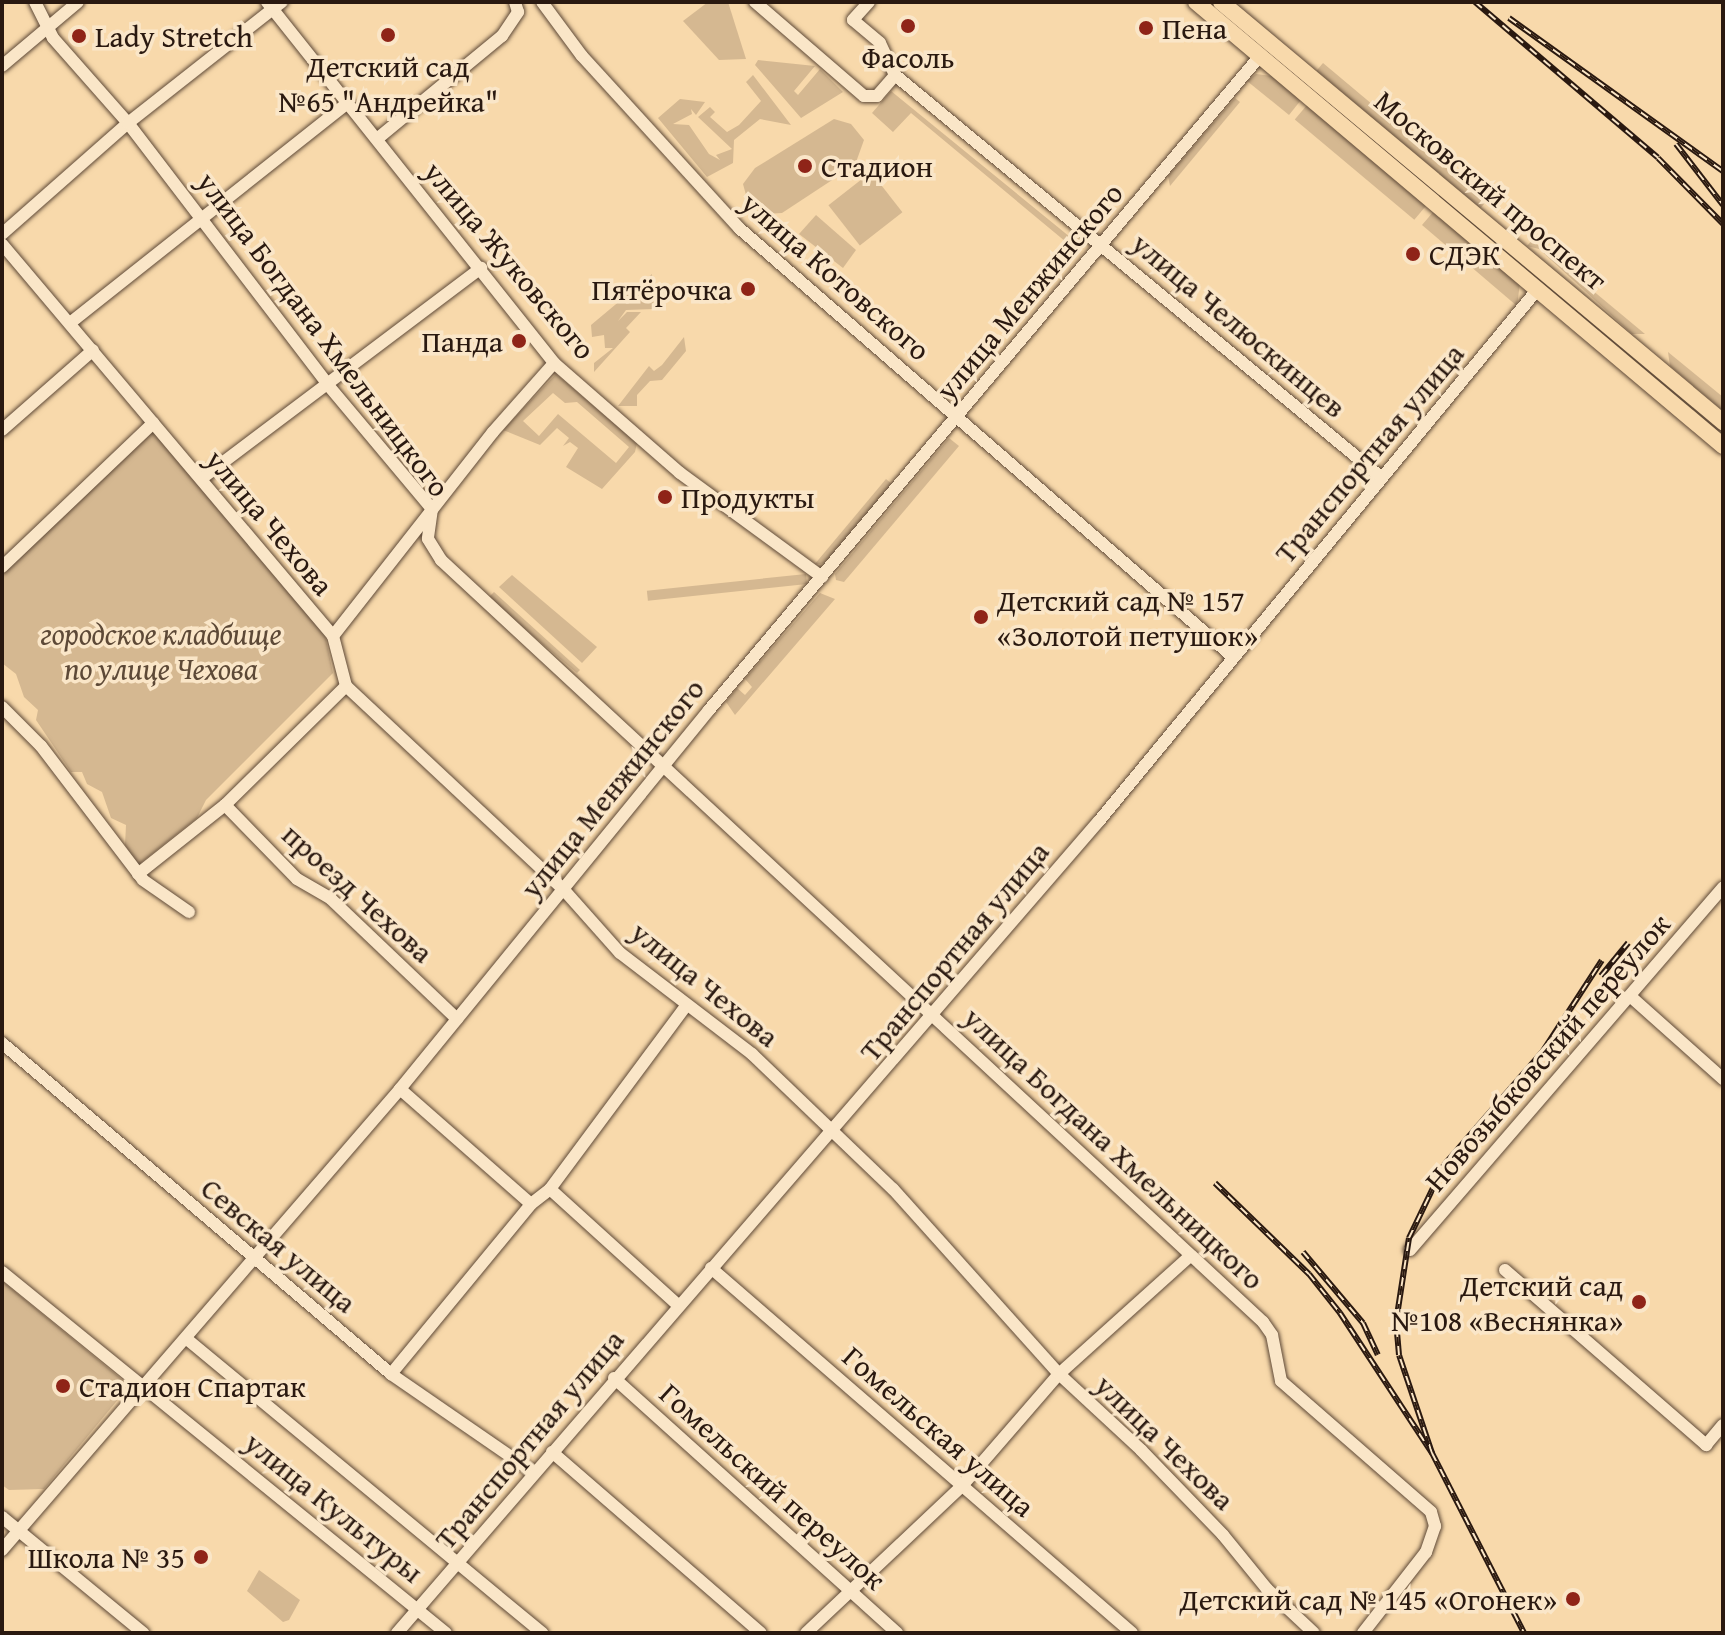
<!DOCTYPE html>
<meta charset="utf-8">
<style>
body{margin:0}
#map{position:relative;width:1725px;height:1635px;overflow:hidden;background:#f8d9ab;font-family:"Gentium Book Plus",serif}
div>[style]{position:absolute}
.green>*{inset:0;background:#d5b891;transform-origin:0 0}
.roads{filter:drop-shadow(0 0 2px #5e4937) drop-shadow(0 0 2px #5e4937)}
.minor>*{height:12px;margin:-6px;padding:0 6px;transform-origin:6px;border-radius:6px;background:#fae6c8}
.major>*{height:16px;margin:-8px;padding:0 8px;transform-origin:8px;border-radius:8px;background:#f8d9ab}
.rail>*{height:6px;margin-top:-3px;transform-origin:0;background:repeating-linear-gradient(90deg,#fae6c8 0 9px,#2a1910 0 18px);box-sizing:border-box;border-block:2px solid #2a1910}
.dots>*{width:22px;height:22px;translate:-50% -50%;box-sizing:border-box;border:4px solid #fae6c8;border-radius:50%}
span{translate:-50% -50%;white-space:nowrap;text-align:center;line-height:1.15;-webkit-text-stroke:7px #fae6c8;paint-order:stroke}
.poi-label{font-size:30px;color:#2a1910}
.left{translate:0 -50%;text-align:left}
.right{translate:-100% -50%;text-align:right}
.street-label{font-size:30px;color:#2a1910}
.park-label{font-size:30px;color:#5d4937;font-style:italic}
.frame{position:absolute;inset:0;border:4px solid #2a1910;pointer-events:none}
</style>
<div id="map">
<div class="green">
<i style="clip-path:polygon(708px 2px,728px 2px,746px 59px,719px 60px,683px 21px)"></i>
<i style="clip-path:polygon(758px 60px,815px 66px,794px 91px,798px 95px,820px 69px,843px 92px,801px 118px,755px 65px)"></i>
<i style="left:1323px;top:63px;width:214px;height:10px;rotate:40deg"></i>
<i style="clip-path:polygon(1256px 74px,1272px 76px,1301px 100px,1289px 115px,1247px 81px)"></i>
<i style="clip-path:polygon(753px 75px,791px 125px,760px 119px,734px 140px,733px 163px,707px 177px,658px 118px,680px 99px,705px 102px,696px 115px,691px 109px,692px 114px,673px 124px,689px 125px,709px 154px,720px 160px,716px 155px,732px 149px,698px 117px,710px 107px,715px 112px,710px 117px,727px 132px,739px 125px,761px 101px,746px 82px)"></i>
<i style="clip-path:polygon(891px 91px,1070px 237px,1066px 242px,911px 113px,893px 132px,872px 113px)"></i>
<i style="clip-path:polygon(1235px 98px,1240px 102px,1170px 186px,1168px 176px)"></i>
<i style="left:1307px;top:105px;width:156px;height:19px;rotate:40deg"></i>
<i style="clip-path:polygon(834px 119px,851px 124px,864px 140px,855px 165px,782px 213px,765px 214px,749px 206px,743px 184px,755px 168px)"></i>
<i style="left:871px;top:172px;width:51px;height:54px;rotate:52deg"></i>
<i style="clip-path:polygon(1434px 211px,1520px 283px,1517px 306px,1422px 225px)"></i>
<i style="clip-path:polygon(816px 215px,856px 250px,843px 268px,799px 234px)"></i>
<i style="clip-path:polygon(1532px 240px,1645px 334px,1632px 334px,1539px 249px,1527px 246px)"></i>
<i style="clip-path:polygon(652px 274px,654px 309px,626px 310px,618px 321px,627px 312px,641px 312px,626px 328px,630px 332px,594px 372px,594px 363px,613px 348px,605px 348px,604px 335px,592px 337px,591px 325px)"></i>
<i style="clip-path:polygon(684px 337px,686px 351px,662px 380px,650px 381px,637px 395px,637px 406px,618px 406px,649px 366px,654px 371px,662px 365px)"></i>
<i style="clip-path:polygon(1668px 352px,1723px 397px,1723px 411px,1670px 366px)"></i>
<i style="clip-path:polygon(evenodd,556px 374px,637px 443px,635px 452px,602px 489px,566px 467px,578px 448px,570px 442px,563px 446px,569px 438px,557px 428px,540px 445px,503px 430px,556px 374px,553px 393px,565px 403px,577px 402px,629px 447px,616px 463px,558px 414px,539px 436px,523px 421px,553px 393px)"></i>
<i style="clip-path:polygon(154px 427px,325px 635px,333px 673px,206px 800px,197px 818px,138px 865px,125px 845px,126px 825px,111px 818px,102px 792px,87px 784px,82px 772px,71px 772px,36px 720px,38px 710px,24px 697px,16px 674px,2px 663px,2px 573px)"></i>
<i style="clip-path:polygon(949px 438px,959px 446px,844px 582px,836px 580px,835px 574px)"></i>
<i style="clip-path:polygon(886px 479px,892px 484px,825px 563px,814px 565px)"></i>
<i style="left:806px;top:574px;width:10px;height:160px;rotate:84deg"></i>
<i style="clip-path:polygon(512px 575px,597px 647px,582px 663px,499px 587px)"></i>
<i style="clip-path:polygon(494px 592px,580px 670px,577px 673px,488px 598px)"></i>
<i style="clip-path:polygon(820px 593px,835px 599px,735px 715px,726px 702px,737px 688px,745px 695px,752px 687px,745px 679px)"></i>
<i style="clip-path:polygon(2px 1281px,125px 1382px,125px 1391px,44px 1489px,9px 1490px,2px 1485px)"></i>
<i style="clip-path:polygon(259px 1570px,300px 1600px,289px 1620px,283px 1622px,247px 1591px)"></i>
</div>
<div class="roads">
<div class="minor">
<i style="left:35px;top:2px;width:40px;rotate:63.4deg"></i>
<i style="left:53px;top:38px;width:113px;rotate:48.6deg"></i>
<i style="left:128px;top:123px;width:330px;rotate:52.6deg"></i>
<i style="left:328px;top:385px;width:162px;rotate:50deg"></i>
<i style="left:432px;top:509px;width:30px;rotate:98deg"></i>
<i style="left:428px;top:539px;width:25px;rotate:58deg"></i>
<i style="left:441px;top:560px;width:1121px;rotate:42.83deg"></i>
<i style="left:1263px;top:1322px;width:16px;rotate:55deg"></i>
<i style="left:1272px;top:1335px;width:47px;rotate:78.9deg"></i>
<i style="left:1281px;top:1381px;width:199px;rotate:41.1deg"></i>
<i style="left:1431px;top:1512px;width:15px;rotate:74deg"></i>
<i style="left:1435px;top:1526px;width:28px;rotate:109deg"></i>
<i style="left:1426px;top:1552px;width:103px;rotate:127.9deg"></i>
<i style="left:267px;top:2px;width:461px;rotate:51.5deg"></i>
<i style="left:554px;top:363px;width:167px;rotate:41.1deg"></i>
<i style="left:680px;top:473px;width:176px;rotate:36.2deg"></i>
<i style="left:542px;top:2px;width:67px;rotate:53.5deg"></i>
<i style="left:582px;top:56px;width:233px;rotate:47.6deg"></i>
<i style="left:739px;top:228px;width:654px;rotate:40.97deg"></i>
<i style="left:755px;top:2px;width:144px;rotate:40.8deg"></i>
<i style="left:864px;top:96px;width:13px"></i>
<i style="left:877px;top:96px;width:28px;rotate:-49deg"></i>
<i style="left:869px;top:2px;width:24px;rotate:132deg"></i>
<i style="left:853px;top:20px;width:35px;rotate:40deg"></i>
<i style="left:880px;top:43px;width:35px;rotate:65deg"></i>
<i style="left:895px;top:75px;width:632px;rotate:39.61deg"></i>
<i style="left:2px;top:66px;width:99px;rotate:-40.1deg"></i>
<i style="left:377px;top:139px;width:162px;rotate:-39.5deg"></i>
<i style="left:502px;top:36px;width:29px;rotate:-56deg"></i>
<i style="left:518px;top:12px;width:10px;rotate:-107deg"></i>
<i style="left:2px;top:234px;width:168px;rotate:-41.4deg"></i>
<i style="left:128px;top:123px;width:196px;rotate:-38.2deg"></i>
<i style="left:2px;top:244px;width:513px;rotate:49.82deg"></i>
<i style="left:333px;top:636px;width:52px;rotate:75.4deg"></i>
<i style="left:346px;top:686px;width:299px;rotate:43.1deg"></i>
<i style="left:564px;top:890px;width:84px;rotate:48.4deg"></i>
<i style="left:620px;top:953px;width:166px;rotate:37.4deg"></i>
<i style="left:752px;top:1054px;width:195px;rotate:43.8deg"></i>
<i style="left:893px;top:1189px;width:249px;rotate:48.1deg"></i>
<i style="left:1059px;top:1374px;width:112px;rotate:42.8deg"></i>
<i style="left:1141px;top:1450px;width:118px;rotate:46deg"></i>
<i style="left:1223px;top:1535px;width:70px;rotate:50.8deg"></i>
<i style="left:1267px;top:1589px;width:64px;rotate:43.1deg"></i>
<i style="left:70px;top:323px;width:355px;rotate:-38.4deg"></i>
<i style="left:2px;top:430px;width:121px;rotate:-41.3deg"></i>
<i style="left:201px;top:479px;width:351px;rotate:-37deg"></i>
<i style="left:2px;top:567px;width:209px;rotate:-43.6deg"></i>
<i style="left:333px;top:636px;width:259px;rotate:-51.9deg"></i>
<i style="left:493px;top:432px;width:92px;rotate:-48.5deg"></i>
<i style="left:2px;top:707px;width:55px;rotate:45deg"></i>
<i style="left:41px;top:746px;width:168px;rotate:52.7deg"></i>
<i style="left:143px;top:880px;width:56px;rotate:34.8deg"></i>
<i style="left:225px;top:805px;width:103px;rotate:45.8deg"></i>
<i style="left:297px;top:879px;width:39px;rotate:30deg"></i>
<i style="left:331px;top:899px;width:174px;rotate:43.6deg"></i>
<i style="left:138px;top:874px;width:111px;rotate:-38.4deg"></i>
<i style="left:225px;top:805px;width:170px;rotate:-44.5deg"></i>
<i style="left:1630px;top:996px;width:125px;rotate:41.7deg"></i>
<i style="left:2px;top:1043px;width:511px;rotate:40.39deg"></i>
<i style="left:391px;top:1374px;width:173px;rotate:34.6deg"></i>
<i style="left:400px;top:1089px;width:174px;rotate:41.3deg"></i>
<i style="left:550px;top:1189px;width:173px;rotate:42.2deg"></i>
<i style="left:1410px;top:1250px;width:479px;rotate:-49.2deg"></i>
<i style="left:711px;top:1268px;width:557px;rotate:40.92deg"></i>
<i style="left:1505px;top:1270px;width:267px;rotate:41deg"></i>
<i style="left:1706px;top:1445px;width:26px;rotate:-50deg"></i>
<i style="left:2px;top:1272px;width:572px;rotate:39.11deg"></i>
<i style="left:188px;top:1340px;width:460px;rotate:39.6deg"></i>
<i style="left:391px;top:1374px;width:220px;rotate:-50.5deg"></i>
<i style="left:531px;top:1204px;width:24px;rotate:-38deg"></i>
<i style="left:550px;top:1189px;width:227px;rotate:-53.4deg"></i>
<i style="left:614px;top:1378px;width:381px;rotate:42deg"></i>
<i style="left:552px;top:1452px;width:276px;rotate:40.9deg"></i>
<i style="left:2px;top:1517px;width:183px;rotate:39.4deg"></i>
<i style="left:2px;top:1550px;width:609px;rotate:-49.19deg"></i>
<i style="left:400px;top:1089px;width:489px;rotate:-50.8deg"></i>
<i style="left:709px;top:710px;width:855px;rotate:-49.89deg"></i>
<i style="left:397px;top:1633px;width:1073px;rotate:-49.16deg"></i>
<i style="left:1099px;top:821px;width:688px;rotate:-50.48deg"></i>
<i style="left:806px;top:1633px;width:213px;rotate:-43.3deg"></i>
<i style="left:961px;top:1487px;width:150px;rotate:-49.1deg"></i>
<i style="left:1059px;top:1374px;width:175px;rotate:-42deg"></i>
</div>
<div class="major">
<i style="left:1196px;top:2px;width:689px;rotate:40.11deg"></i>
<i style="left:1221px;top:2px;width:655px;rotate:39.92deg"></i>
</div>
</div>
<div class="rail">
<i style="left:1475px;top:2px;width:240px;rotate:40.4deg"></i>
<i style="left:1658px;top:158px;width:93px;rotate:45.4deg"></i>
<i style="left:1509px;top:18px;width:263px;rotate:35.6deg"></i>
<i style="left:1676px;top:144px;width:77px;rotate:52.4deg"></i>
<i style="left:1601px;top:976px;width:43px;rotate:-50.7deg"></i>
<i style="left:1215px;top:1183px;width:131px;rotate:44.1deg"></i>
<i style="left:1309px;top:1274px;width:50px;rotate:51.5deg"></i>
<i style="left:1340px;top:1313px;width:168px;rotate:56.7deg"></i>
<i style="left:1432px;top:1453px;width:202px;rotate:62.9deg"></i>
<i style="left:1303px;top:1252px;width:93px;rotate:49.8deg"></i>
<i style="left:1363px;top:1323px;width:35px;rotate:65deg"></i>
<i style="left:1432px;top:1453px;width:103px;rotate:-108.6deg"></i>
<i style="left:1399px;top:1355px;width:33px;rotate:-95deg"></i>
<i style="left:1396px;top:1322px;width:85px;rotate:-81.2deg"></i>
<i style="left:1409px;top:1238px;width:81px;rotate:-64.4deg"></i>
<i style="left:1444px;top:1165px;width:151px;rotate:-49deg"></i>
<i style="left:1543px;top:1051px;width:108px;rotate:-57deg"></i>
</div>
<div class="dots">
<i style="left:908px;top:26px;background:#8f2418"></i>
<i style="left:1146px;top:28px;background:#8f2418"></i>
<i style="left:388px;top:35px;background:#8f2418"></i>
<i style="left:79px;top:36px;background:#8f2418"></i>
<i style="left:805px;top:166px;background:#8f2418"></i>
<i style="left:1413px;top:254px;background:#8f2418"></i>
<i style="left:748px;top:289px;background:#8f2418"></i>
<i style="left:519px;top:341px;background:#8f2418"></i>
<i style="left:665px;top:497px;background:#8f2418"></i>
<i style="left:981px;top:617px;background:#8f2418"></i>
<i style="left:1639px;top:1302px;background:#8f2418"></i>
<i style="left:63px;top:1386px;background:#8f2418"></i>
<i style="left:201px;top:1557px;background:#8f2418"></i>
<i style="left:1573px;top:1599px;background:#8f2418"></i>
</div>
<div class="poi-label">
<span class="left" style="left:1162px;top:28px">Пена</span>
<span class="left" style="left:95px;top:36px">Lady Stretch</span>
<span style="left:908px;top:57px">Фасоль</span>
<span style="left:388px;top:83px">Детский сад<br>№65 "Андрейка"</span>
<span class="left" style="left:821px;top:166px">Стадион</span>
<span class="left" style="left:1429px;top:254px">СДЭК</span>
<span class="right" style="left:732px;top:289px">Пятёрочка</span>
<span class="right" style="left:503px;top:341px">Панда</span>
<span class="left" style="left:681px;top:497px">Продукты</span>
<span class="left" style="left:997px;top:617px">Детский сад № 157<br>«Золотой петушок»</span>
<span class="right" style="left:1623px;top:1302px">Детский сад<br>№108 «Веснянка»</span>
<span class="left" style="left:79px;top:1386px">Стадион Спартак</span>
<span class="right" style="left:185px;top:1557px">Школа № 35</span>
<span class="right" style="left:1557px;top:1599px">Детский сад № 145 «Огонек»</span>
</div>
<div class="street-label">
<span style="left:1491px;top:190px;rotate:40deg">Московский проспект</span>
<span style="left:510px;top:260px;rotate:50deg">улица Жуковского</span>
<span style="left:836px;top:276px;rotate:41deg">улица Котовского</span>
<span style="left:1029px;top:291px;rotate:-50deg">улица Менжинского</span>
<span style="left:1239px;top:325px;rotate:40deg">улица Челюскинцев</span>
<span style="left:324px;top:334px;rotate:53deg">улица Богдана Хмельницкого</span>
<span style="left:1369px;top:453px;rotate:-50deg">Транспортная улица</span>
<span style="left:270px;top:522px;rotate:50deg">улица Чехова</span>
<span style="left:612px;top:788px;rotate:-51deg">улица Менжинского</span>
<span style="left:358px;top:893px;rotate:42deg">проезд Чехова</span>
<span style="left:954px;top:951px;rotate:-50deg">Транспортная улица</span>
<span style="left:705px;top:984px;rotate:39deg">улица Чехова</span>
<span style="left:1547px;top:1052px;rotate:-49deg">Новозыбковский переулок</span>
<span style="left:1114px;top:1148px;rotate:43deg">улица Богдана Хмельницкого</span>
<span style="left:279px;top:1245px;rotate:40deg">Севская улица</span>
<span style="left:939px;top:1431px;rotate:41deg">Гомельская улица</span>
<span style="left:529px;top:1439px;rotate:-50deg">Транспортная улица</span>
<span style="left:1165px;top:1442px;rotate:44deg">улица Чехова</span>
<span style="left:773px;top:1486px;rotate:42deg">Гомельский переулок</span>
<span style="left:334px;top:1507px;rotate:39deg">улица Культуры</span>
</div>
<div class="park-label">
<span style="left:161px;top:650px">городское кладбище<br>по улице Чехова</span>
</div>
<div class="frame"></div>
</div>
